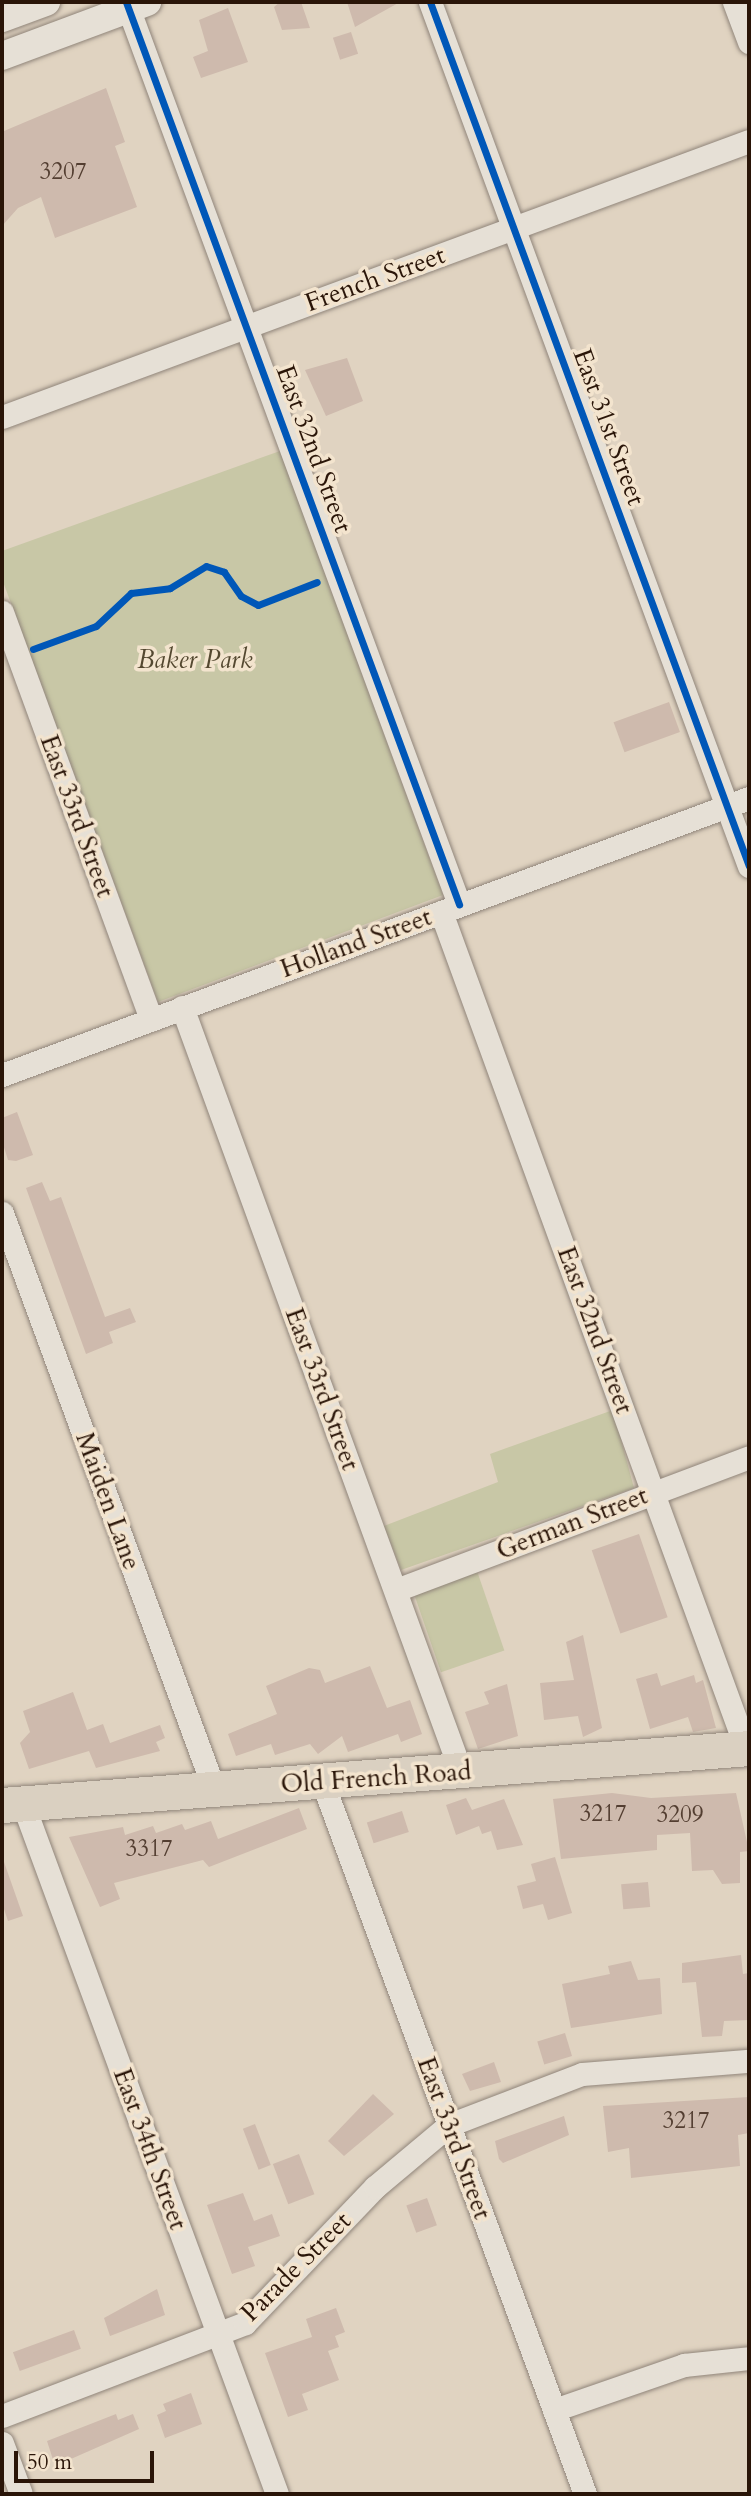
<!DOCTYPE html>
<style>
body{margin:0}
#map{position:relative;width:751px;height:2496px;overflow:hidden;background:#e0d3c1;font-family:Cardo,serif}
div>[style]{position:absolute}
.green>*{inset:0;background:#c8c7a6;transform-origin:0 0}
.building>*{inset:0;background:#cebaad;transform-origin:0 0}
.roads{filter:drop-shadow(0 0 2px #90857a) drop-shadow(0 0 2px #90857a)}
.minor>*{height:23px;margin:-11.5px;padding:0 11.5px;transform-origin:11.5px;border-radius:11.5px;background:#e6e0d6}
.tertiary>*{height:28px;margin:-14px;padding:0 14px;transform-origin:14px;border-radius:14px;background:#e6e0d6}
.primary>*{height:35px;margin:-17.5px;padding:0 17.5px;transform-origin:17.5px;border-radius:17.5px;background:#dad0c1}
.cycleway>*{height:7px;margin:-3.5px;padding:0 3.5px;transform-origin:3.5px;border-radius:3.5px;background:#0057b8}
span{translate:-50% -50%;white-space:nowrap;text-align:center;line-height:1.15;-webkit-text-stroke:7px #f3e4ce;paint-order:stroke}
.number-label{font-size:23px;color:#533e31}
.number-label span{-webkit-text-stroke-width:0}
.street-label{font-size:26px;color:#2a1508}
.park-label{font-size:26px;color:#544830;font-style:italic}
.frame{position:absolute;inset:0;border:4px solid #2a1508;pointer-events:none}
.scale{position:absolute;left:14px;top:2451px;width:140px;height:32px;box-sizing:border-box;border:4px solid #2a1508;border-top:0;padding-left:9px;font-size:21px;line-height:24px;white-space:nowrap;color:#2a1508;-webkit-text-stroke:5px #f3e4ce;paint-order:stroke}
</style>
<div id="map">
<div class="green">
<i style="clip-path:polygon(280px 451px,443px 895px,158px 1002px,2px 579px,2px 551px)"></i>
<i style="clip-path:polygon(613px 1410px,634px 1488px,401px 1570px,384px 1526px,498px 1482px,490px 1454px)"></i>
<i style="left:477px;top:1571px;width:84px;height:67px;rotate:71deg"></i>
</div>
<div class="building">
<i style="clip-path:polygon(280px 2px,301px 2px,310px 28px,282px 30px,274px 7px)"></i>
<i style="clip-path:polygon(347px 2px,400px 2px,355px 27px)"></i>
<i style="clip-path:polygon(228px 8px,248px 62px,201px 78px,193px 57px,208px 51px,199px 20px)"></i>
<i style="left:351px;top:32px;width:23px;height:19px;rotate:72deg"></i>
<i style="clip-path:polygon(106px 88px,125px 142px,115px 146px,137px 207px,55px 238px,41px 197px,18px 208px,2px 226px,4px 131px)"></i>
<i style="clip-path:polygon(347px 358px,363px 401px,326px 416px,305px 370px)"></i>
<i style="left:669px;top:702px;width:32px;height:59px;rotate:70deg"></i>
<i style="clip-path:polygon(17px 1112px,33px 1155px,16px 1161px,8px 1160px,2px 1141px,2px 1118px)"></i>
<i style="clip-path:polygon(42px 1182px,50px 1201px,61px 1197px,105px 1317px,130px 1308px,136px 1322px,109px 1332px,113px 1343px,86px 1354px,26px 1188px)"></i>
<i style="left:639px;top:1534px;width:88px;height:50px;rotate:71deg"></i>
<i style="clip-path:polygon(583px 1635px,602px 1728px,583px 1737px,578px 1716px,544px 1720px,540px 1683px,574px 1680px,566px 1642px)"></i>
<i style="clip-path:polygon(370px 1666px,387px 1708px,410px 1700px,422px 1734px,401px 1742px,398px 1734px,348px 1752px,342px 1736px,318px 1754px,310px 1744px,275px 1755px,271px 1744px,236px 1756px,228px 1734px,277px 1714px,266px 1686px,309px 1668px,320px 1670px,325px 1683px)"></i>
<i style="clip-path:polygon(657px 1673px,661px 1686px,694px 1675px,696px 1683px,703px 1680px,716px 1728px,693px 1732px,688px 1717px,650px 1729px,636px 1679px)"></i>
<i style="clip-path:polygon(507px 1684px,518px 1736px,478px 1749px,465px 1712px,489px 1704px,484px 1692px)"></i>
<i style="clip-path:polygon(73px 1692px,87px 1730px,103px 1724px,110px 1743px,160px 1725px,165px 1738px,156px 1742px,160px 1751px,96px 1768px,89px 1751px,29px 1769px,20px 1743px,30px 1732px,23px 1711px)"></i>
<i style="clip-path:polygon(612px 1793px,651px 1798px,736px 1793px,749px 1851px,740px 1852px,740px 1883px,722px 1884px,713px 1870px,692px 1871px,690px 1833px,657px 1835px,657px 1850px,561px 1859px,553px 1799px)"></i>
<i style="clip-path:polygon(466px 1798px,472px 1810px,504px 1799px,523px 1845px,497px 1850px,491px 1831px,482px 1834px,479px 1826px,456px 1835px,446px 1805px)"></i>
<i style="clip-path:polygon(299px 1808px,307px 1829px,209px 1867px,203px 1860px,114px 1883px,120px 1899px,100px 1907px,69px 1837px,123px 1827px,125px 1835px,153px 1826px,156px 1833px,182px 1824px,185px 1830px,211px 1821px,218px 1839px)"></i>
<i style="left:402px;top:1811px;width:22px;height:37px;rotate:72deg"></i>
<i style="clip-path:polygon(555px 1857px,572px 1913px,548px 1920px,543px 1904px,523px 1909px,517px 1886px,536px 1881px,531px 1864px)"></i>
<i style="clip-path:polygon(4px 1862px,23px 1916px,8px 1921px,2px 1903px)"></i>
<i style="left:648px;top:1882px;width:25px;height:27px;rotate:85deg"></i>
<i style="clip-path:polygon(741px 1955px,743px 1974px,749px 1973px,749px 2020px,724px 2021px,722px 2036px,702px 2037px,696px 1982px,682px 1983px,682px 1963px)"></i>
<i style="clip-path:polygon(631px 1961px,638px 1980px,660px 1978px,662px 2014px,571px 2028px,562px 1984px,610px 1974px,608px 1966px)"></i>
<i style="left:565px;top:2033px;width:24px;height:29px;rotate:73deg"></i>
<i style="clip-path:polygon(494px 2062px,501px 2082px,470px 2091px,462px 2074px)"></i>
<i style="clip-path:polygon(373px 2094px,394px 2114px,344px 2156px,328px 2141px)"></i>
<i style="clip-path:polygon(749px 2097px,749px 2133px,738px 2135px,740px 2166px,631px 2178px,629px 2148px,608px 2152px,603px 2106px)"></i>
<i style="clip-path:polygon(564px 2116px,569px 2135px,503px 2163px,499px 2159px,495px 2141px)"></i>
<i style="left:255px;top:2124px;width:44px;height:13px;rotate:69deg"></i>
<i style="left:299px;top:2154px;width:43px;height:28px;rotate:69deg"></i>
<i style="clip-path:polygon(243px 2193px,254px 2221px,272px 2214px,280px 2236px,248px 2247px,255px 2266px,232px 2274px,207px 2205px)"></i>
<i style="left:427px;top:2198px;width:29px;height:22px;rotate:70deg"></i>
<i style="clip-path:polygon(157px 2289px,165px 2315px,110px 2336px,104px 2318px)"></i>
<i style="clip-path:polygon(336px 2308px,345px 2332px,335px 2336px,339px 2347px,328px 2351px,339px 2380px,302px 2394px,308px 2410px,288px 2417px,265px 2353px,312px 2337px,306px 2319px)"></i>
<i style="left:74px;top:2330px;width:20px;height:65px;rotate:70deg"></i>
<i style="clip-path:polygon(191px 2393px,202px 2424px,165px 2438px,157px 2415px,166px 2411px,163px 2404px)"></i>
<i style="clip-path:polygon(116px 2414px,118px 2420px,133px 2414px,139px 2429px,55px 2466px,47px 2441px)"></i>
</div>
<div class="roads">
<div class="minor">
<i style="left:126px;top:2px;width:962px;rotate:69.74deg"></i>
<i style="left:430px;top:2px;width:921px;rotate:69.74deg"></i>
<i style="left:734px;top:2px;width:43px;rotate:69.4deg"></i>
<i style="left:2px;top:417px;width:796px;rotate:-20.28deg"></i>
<i style="left:2px;top:612px;width:434px;rotate:69.9deg"></i>
<i style="left:441px;top:912px;width:890px;rotate:69.96deg"></i>
<i style="left:182px;top:1007px;width:814px;rotate:69.96deg"></i>
<i style="left:2px;top:1075px;width:797px;rotate:-20.35deg"></i>
<i style="left:2px;top:1213px;width:614px;rotate:69.79deg"></i>
<i style="left:396px;top:1590px;width:377px;rotate:-20.6deg"></i>
<i style="left:322px;top:1781px;width:760px;rotate:69.75deg"></i>
<i style="left:23px;top:1804px;width:735px;rotate:69.79deg"></i>
<i style="left:554px;top:2410px;width:138px;rotate:-19.1deg"></i>
<i style="left:684px;top:2365px;width:65px;rotate:-6.1deg"></i>
<i style="left:2px;top:2416px;width:260px;rotate:-20.9deg"></i>
<i style="left:245px;top:2323px;width:188px;rotate:-46.3deg"></i>
<i style="left:375px;top:2187px;width:97px;rotate:-40deg"></i>
<i style="left:449px;top:2125px;width:142px;rotate:-21deg"></i>
<i style="left:582px;top:2074px;width:168px;rotate:-4.5deg"></i>
<i style="left:2px;top:2443px;width:54px;rotate:69.6deg"></i>
</div>
<div class="tertiary">
<i style="left:2px;top:18px;width:47px;rotate:-20deg"></i>
<i style="left:2px;top:56px;width:155px;rotate:-20.4deg"></i>
</div>
<div class="primary">
<i style="left:2px;top:1805px;width:749px;rotate:-4.36deg"></i>
</div>
</div>
<div class="cycleway">
<i style="left:126px;top:2px;width:962px;rotate:69.74deg"></i>
<i style="left:430px;top:2px;width:921px;rotate:69.74deg"></i>
<i style="left:33px;top:649px;width:67px;rotate:-20.1deg"></i>
<i style="left:96px;top:626px;width:48px;rotate:-43.3deg"></i>
<i style="left:131px;top:593px;width:39px;rotate:-7deg"></i>
<i style="left:170px;top:588px;width:42px;rotate:-31.4deg"></i>
<i style="left:206px;top:566px;width:19px;rotate:18deg"></i>
<i style="left:224px;top:572px;width:29px;rotate:55deg"></i>
<i style="left:241px;top:596px;width:19px;rotate:28deg"></i>
<i style="left:258px;top:605px;width:63px;rotate:-21.3deg"></i>
</div>
<div class="number-label">
<span style="left:63px;top:172px">3207</span>
<span style="left:603px;top:1814px">3217</span>
<span style="left:680px;top:1815px">3209</span>
<span style="left:149px;top:1849px">3317</span>
<span style="left:686px;top:2121px">3217</span>
</div>
<div class="street-label">
<span style="left:375px;top:279px;rotate:-20deg">French Street</span>
<span style="left:609px;top:427px;rotate:70deg">East 31st Street</span>
<span style="left:314px;top:449px;rotate:70deg">East 32nd Street</span>
<span style="left:77px;top:816px;rotate:70deg">East 33rd Street</span>
<span style="left:356px;top:943px;rotate:-20deg">Holland Street</span>
<span style="left:595px;top:1330px;rotate:70deg">East 32nd Street</span>
<span style="left:322px;top:1389px;rotate:70deg">East 33rd Street</span>
<span style="left:108px;top:1501px;rotate:70deg">Maiden Lane</span>
<span style="left:572px;top:1523px;rotate:-21deg">German Street</span>
<span style="left:376px;top:1778px;rotate:-4deg">Old French Road</span>
<span style="left:454px;top:2138px;rotate:70deg">East 33rd Street</span>
<span style="left:150px;top:2149px;rotate:70deg">East 34th Street</span>
<span style="left:296px;top:2267px;rotate:-45deg">Parade Street</span>
</div>
<div class="park-label">
<span style="left:195px;top:660px">Baker Park</span>
</div>
<div class="frame"></div>
<div class="scale">50 m</div>
</div>
